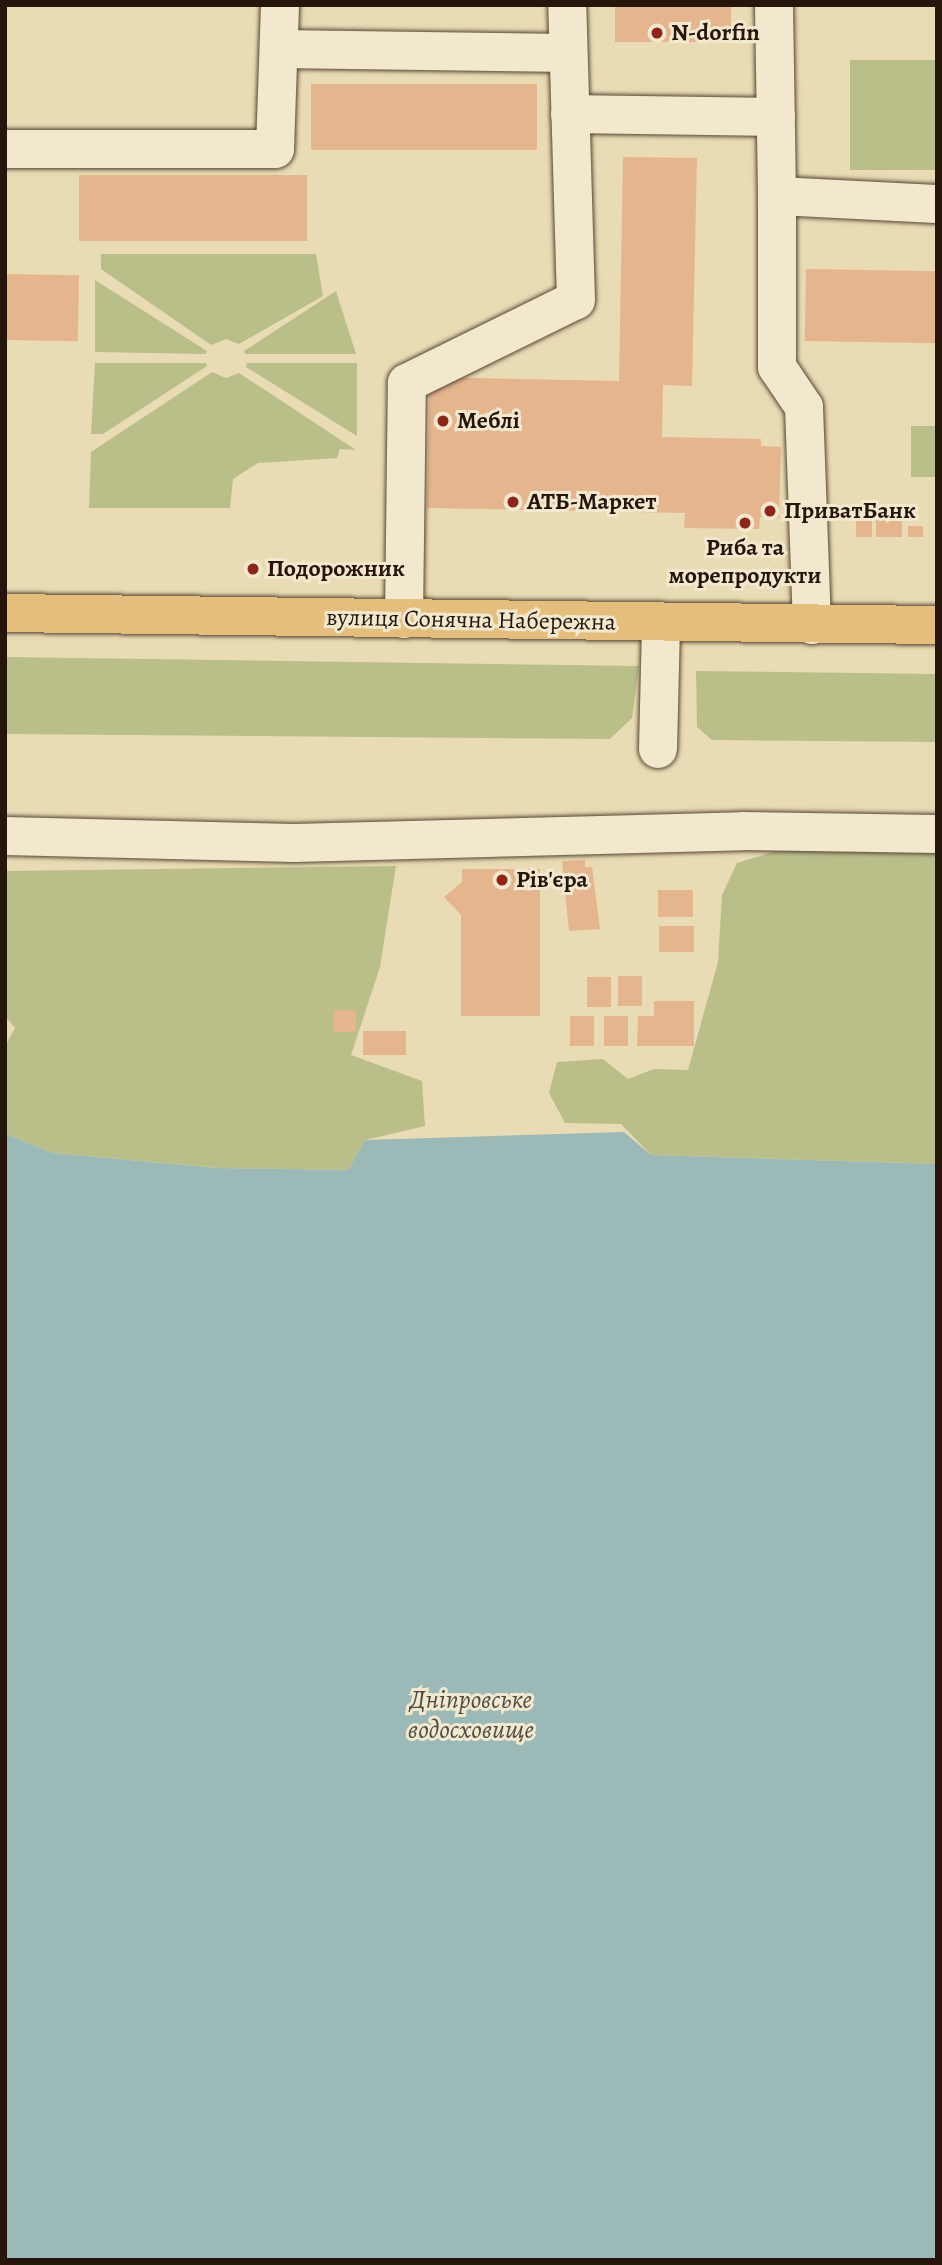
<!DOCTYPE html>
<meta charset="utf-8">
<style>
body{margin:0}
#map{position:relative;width:942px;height:2265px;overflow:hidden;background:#e9dbb3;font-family:Alegreya,serif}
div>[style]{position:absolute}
.green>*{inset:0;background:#babf8a;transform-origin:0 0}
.water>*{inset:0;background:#9bb9b7}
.building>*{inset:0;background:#e5b58e;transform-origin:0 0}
.roads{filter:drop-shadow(0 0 2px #564635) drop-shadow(0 0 2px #564635)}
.minor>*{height:38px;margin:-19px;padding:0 19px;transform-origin:19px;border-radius:19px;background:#f1e8ce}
.major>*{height:38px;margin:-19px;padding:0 19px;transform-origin:19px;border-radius:19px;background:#e4be7a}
.dots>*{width:19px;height:19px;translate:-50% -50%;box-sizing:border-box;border:4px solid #f1e8ce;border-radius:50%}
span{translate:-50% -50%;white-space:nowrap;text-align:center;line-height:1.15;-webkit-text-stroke:6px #f1e8ce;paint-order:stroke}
.poi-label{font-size:24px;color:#25150b;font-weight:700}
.left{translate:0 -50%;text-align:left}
.street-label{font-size:24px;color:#25150b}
.water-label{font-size:26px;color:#4e4e47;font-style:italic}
.frame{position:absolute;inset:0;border:7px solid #25150b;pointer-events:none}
</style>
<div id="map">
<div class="green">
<i style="left:850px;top:60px;width:87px;height:110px"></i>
<i style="clip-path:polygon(101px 254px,316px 254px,323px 296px,239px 344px,226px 339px,211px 345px,101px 269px)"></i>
<i style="clip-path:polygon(95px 280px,207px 351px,206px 354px,95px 352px)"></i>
<i style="clip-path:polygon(336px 291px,356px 354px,245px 354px,244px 351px)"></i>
<i style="clip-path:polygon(95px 363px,206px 363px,207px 366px,103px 434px,91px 434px)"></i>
<i style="clip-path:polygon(247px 363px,357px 363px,357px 436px,246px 367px)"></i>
<i style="clip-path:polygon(212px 372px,226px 378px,239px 373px,356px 450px,340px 449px,337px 458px,258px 463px,233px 479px,230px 508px,89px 508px,91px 452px)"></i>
<i style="left:911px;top:426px;width:26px;height:51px"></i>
<i style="clip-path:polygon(5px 657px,639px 666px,632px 718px,610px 739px,5px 734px)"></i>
<i style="clip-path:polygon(696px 671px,937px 674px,937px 742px,712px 740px,697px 727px)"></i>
<i style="clip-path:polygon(808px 841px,937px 847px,937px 1164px,651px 1155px,621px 1124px,565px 1123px,549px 1093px,557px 1062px,603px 1059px,628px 1079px,654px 1069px,688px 1070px,718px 962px,722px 895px,737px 863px)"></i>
<i style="clip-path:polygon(396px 866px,380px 967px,351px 1055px,422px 1081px,425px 1126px,365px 1140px,348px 1170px,218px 1168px,53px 1153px,5px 1134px,5px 1046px,15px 1028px,5px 1016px,5px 871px)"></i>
</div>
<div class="water">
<i style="clip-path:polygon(624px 1132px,651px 1155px,937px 1164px,937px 2260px,5px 2260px,5px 1134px,53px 1153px,217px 1168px,348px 1170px,365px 1140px)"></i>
</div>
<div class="building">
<i style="left:615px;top:5px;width:116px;height:37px"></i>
<i style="left:311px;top:84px;width:226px;height:66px"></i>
<i style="clip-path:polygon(623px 157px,697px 158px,692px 386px,663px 385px,662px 437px,761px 439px,761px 446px,781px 447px,779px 518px,760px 517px,759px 529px,684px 528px,685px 513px,427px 508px,430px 377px,619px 381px)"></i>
<i style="left:79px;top:175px;width:228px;height:66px"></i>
<i style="left:806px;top:269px;width:131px;height:72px;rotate:1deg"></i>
<i style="left:5px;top:274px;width:74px;height:66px;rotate:1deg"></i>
<i style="left:856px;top:516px;width:16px;height:21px"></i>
<i style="left:876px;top:520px;width:26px;height:17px"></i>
<i style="left:908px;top:526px;width:15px;height:11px"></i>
<i style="clip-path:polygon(585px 860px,585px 867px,592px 867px,600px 929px,569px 931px,562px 861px)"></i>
<i style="clip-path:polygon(462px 869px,540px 869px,540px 1016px,461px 1016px,461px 915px,444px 897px,462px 882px)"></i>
<i style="left:658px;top:890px;width:35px;height:27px"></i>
<i style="left:694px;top:926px;width:26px;height:35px;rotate:90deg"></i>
<i style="left:642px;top:976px;width:30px;height:24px;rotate:90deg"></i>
<i style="left:587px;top:977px;width:24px;height:30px"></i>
<i style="clip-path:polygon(654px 1001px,694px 1001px,694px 1046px,637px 1046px,638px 1016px,654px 1016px)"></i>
<i style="left:334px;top:1010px;width:22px;height:22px"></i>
<i style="left:570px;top:1016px;width:24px;height:30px"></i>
<i style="left:604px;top:1016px;width:24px;height:30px"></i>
<i style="left:363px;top:1031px;width:43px;height:24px"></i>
</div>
<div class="roads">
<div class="minor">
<i style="left:774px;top:5px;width:191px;rotate:89.1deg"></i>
<i style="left:279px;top:49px;width:289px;rotate:0.8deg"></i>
<i style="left:570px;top:114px;width:206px;rotate:0.8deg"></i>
<i style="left:5px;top:149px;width:270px"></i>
<i style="left:275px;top:149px;width:144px;rotate:-88deg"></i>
<i style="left:404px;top:619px;width:236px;rotate:-89.3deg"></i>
<i style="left:407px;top:383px;width:188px;rotate:-26.2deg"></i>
<i style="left:576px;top:300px;width:295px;rotate:-91.7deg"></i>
<i style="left:812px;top:625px;width:218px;rotate:-92.1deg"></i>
<i style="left:804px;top:407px;width:48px;rotate:-124deg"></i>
<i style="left:777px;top:367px;width:171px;rotate:-90deg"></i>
<i style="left:777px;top:196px;width:160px;rotate:2.9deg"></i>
<i style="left:658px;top:749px;width:126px;rotate:-88.6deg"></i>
<i style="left:5px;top:836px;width:289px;rotate:1.4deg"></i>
<i style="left:294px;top:843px;width:449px;rotate:-1.5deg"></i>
<i style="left:743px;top:831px;width:194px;rotate:0.9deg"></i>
</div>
<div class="major">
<i style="left:5px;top:613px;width:932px;rotate:0.74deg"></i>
</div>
</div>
<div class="dots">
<i style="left:657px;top:33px;background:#8f2418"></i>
<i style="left:443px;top:421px;background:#8f2418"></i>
<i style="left:513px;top:502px;background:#8f2418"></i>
<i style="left:770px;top:511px;background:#8f2418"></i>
<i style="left:745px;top:523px;background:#8f2418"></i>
<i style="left:253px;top:569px;background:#8f2418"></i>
<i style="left:502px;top:880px;background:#8f2418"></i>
</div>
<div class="poi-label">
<span class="left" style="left:671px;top:33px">N-dorfin</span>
<span class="left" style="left:457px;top:421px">Меблі</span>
<span class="left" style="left:527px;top:502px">АТБ-Маркет</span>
<span class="left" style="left:784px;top:511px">ПриватБанк</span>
<span style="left:745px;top:562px">Риба та<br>морепродукти</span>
<span class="left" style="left:267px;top:569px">Подорожник</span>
<span class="left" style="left:516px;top:880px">Рів'єра</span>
</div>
<div class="street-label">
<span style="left:471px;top:620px;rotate:1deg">вулиця Сонячна Набережна</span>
</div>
<div class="water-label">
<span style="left:471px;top:1715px">Дніпровське<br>водосховище</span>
</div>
<div class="frame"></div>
</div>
